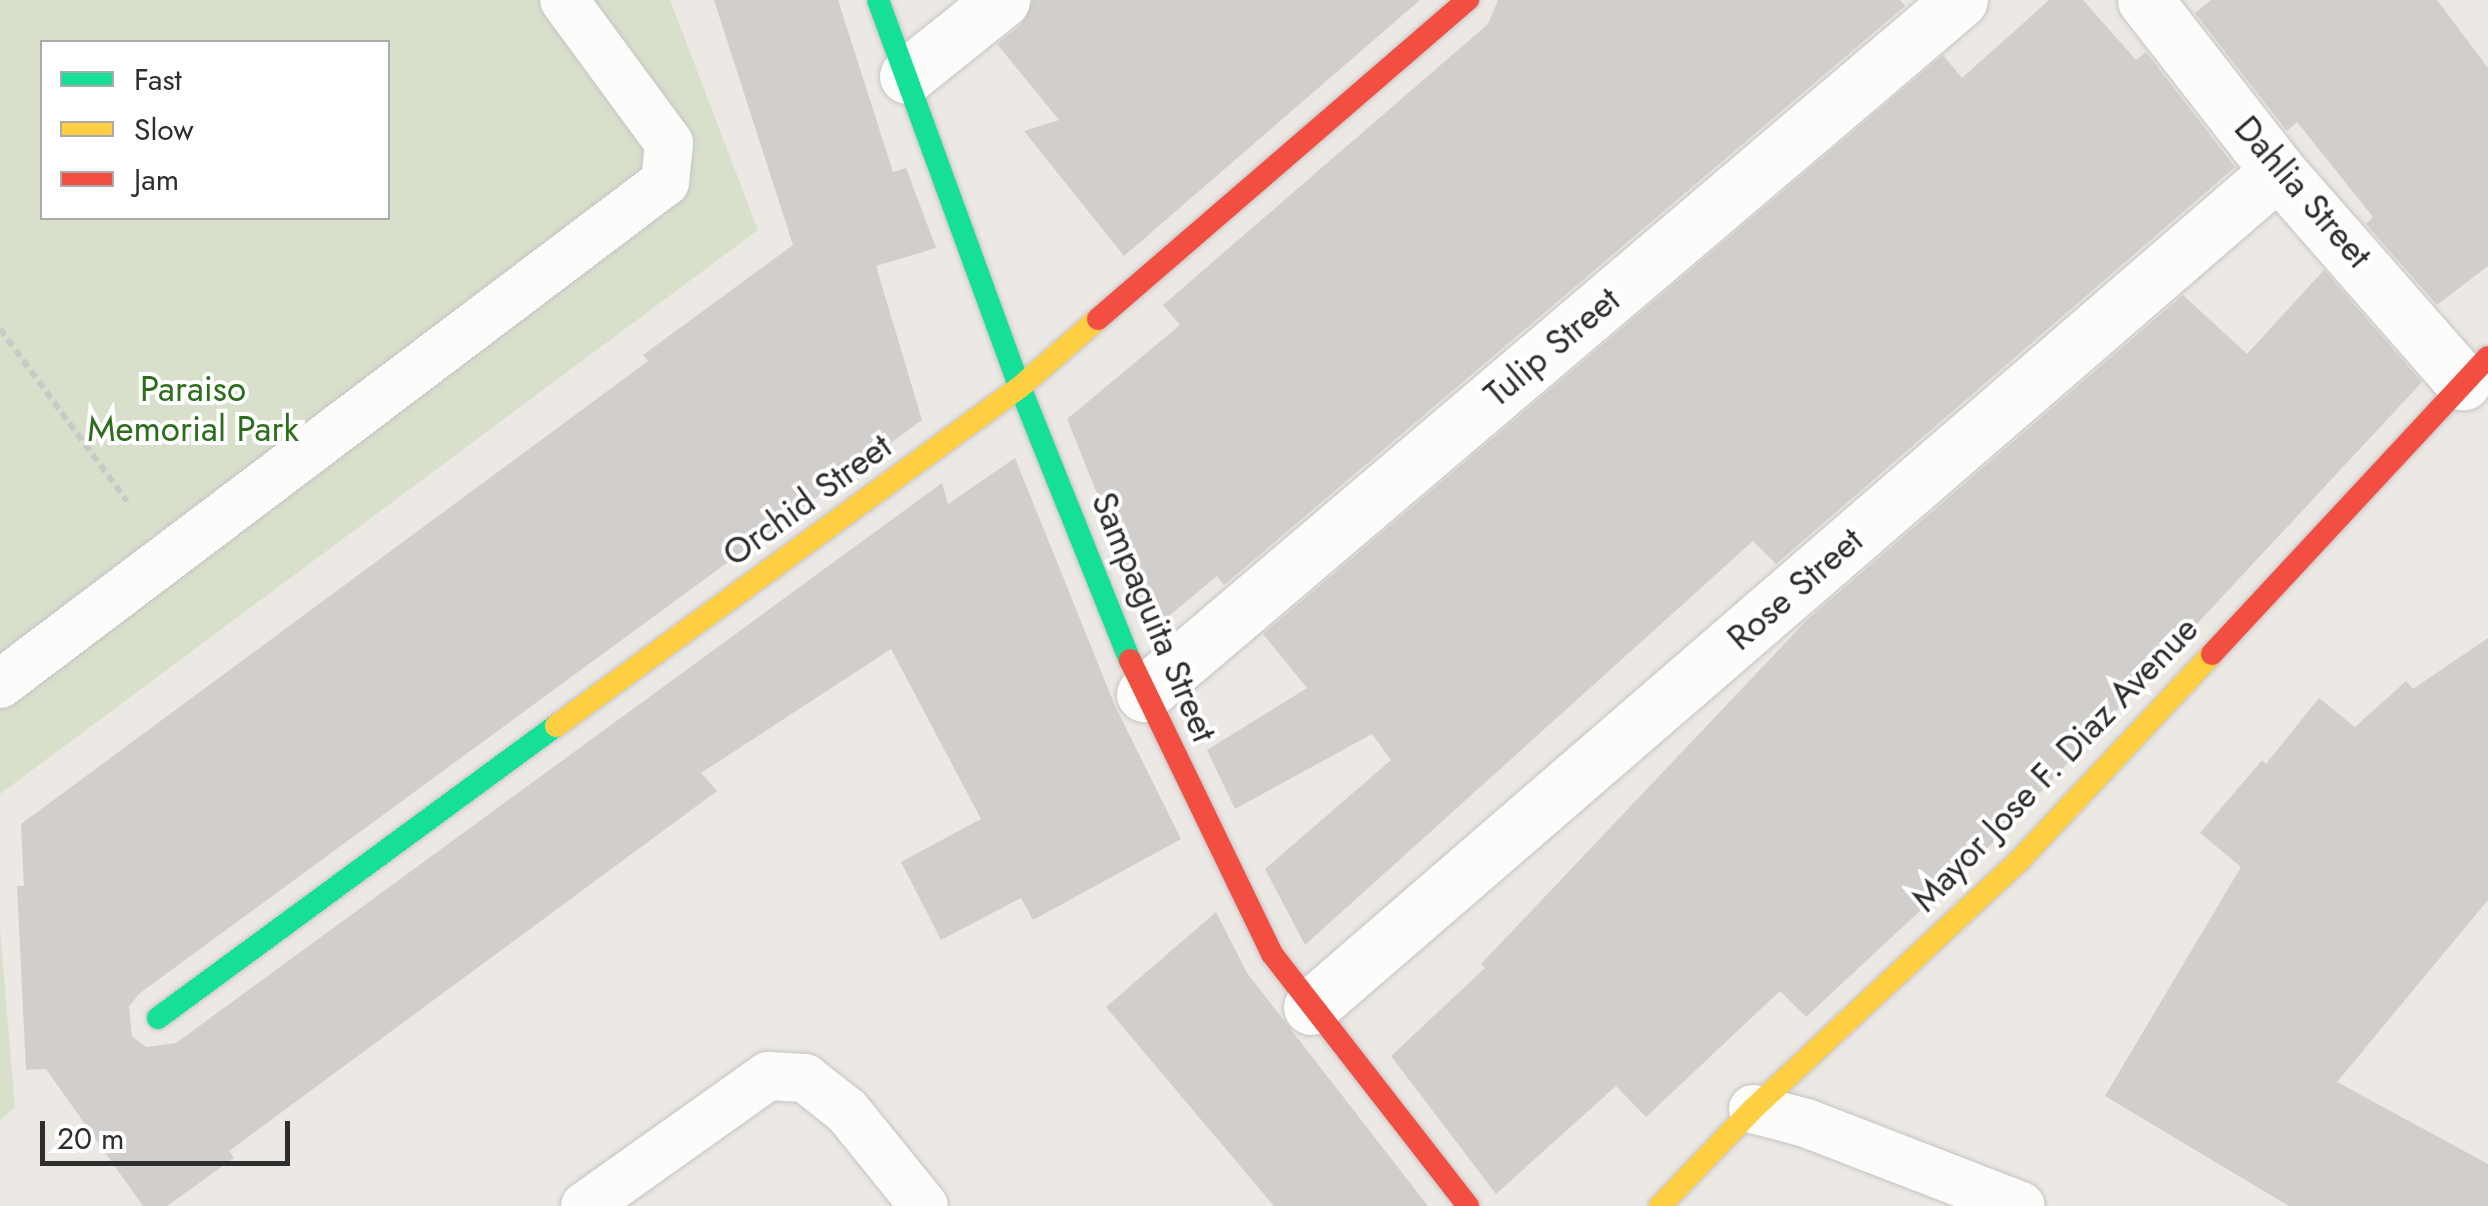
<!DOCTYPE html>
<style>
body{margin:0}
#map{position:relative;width:2488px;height:1206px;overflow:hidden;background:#ece8e4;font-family:Jost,sans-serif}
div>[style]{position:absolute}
.cemetery>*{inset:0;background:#d8e0cc}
.building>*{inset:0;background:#d1cecb}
.path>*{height:6px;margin-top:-3px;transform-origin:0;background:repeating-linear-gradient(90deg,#c9c9c8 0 8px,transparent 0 13px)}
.roads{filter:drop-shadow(0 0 2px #c5c4c5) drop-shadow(0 0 2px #c5c4c5)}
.lane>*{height:48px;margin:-24px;padding:0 24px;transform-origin:24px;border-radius:24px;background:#fcfcfb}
.street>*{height:55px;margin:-27.5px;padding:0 27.5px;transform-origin:27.5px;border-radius:27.5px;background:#fcfcfb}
.fast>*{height:22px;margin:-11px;padding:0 11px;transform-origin:11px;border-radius:11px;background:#16e098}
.slow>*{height:22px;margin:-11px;padding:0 11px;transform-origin:11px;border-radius:11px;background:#ffcf43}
.jam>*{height:22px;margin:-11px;padding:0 11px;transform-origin:11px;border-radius:11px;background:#f24e42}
span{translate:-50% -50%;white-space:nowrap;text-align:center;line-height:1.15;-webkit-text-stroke:8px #fff;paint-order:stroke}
.street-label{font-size:35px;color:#2e2e2e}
.park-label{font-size:35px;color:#2c6e1b}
.legend{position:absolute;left:40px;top:40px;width:350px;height:180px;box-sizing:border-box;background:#fff;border:2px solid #ababab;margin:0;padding:12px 18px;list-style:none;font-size:30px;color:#2e2e2e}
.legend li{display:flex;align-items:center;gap:20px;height:50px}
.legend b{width:50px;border:2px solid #ababab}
.scale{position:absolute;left:40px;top:1121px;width:250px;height:45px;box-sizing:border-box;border:5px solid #2e2e2e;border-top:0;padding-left:12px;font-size:30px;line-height:35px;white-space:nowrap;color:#2e2e2e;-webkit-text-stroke:8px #fff;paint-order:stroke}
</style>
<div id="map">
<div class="cemetery">
<i style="clip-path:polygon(evenodd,0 0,670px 0,758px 230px,0 794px,0 0,42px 42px,388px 42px,388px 218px,42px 218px,42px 42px)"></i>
<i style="clip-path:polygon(0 929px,15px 1108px,0 1120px)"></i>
</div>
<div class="building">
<i style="clip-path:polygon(714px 0,838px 0,893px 172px,906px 168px,936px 248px,876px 266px,922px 420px,140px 993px,129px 1006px,132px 1036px,146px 1047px,176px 1043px,942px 483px,948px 504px,1015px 458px,1115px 706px,1181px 839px,1033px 920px,1021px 898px,941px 940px,901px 862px,981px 819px,891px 649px,701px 773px,717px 791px,229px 1151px,234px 1158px,167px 1206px,143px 1206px,46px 1069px,26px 1070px,17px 886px,24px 886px,21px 824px,648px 361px,643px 355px,793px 245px)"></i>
<i style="clip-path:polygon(1032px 0,1420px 0,1124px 256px,1024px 131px,1059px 120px,997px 44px,1022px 24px)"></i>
<i style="clip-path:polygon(1498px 0,1900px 0,1905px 6px,1224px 585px,1217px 576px,1152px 630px,1067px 419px,1180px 325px,1163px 305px,1488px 24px)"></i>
<i style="clip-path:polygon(2049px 0,2083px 0,2136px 60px,2146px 52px,2235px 167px,1776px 564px,1753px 541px,1305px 945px,1265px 869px,1391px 760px,1372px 734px,1235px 809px,1207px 750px,1307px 688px,1263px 634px,1943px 55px,1962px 78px)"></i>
<i style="clip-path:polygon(2211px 0,2437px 0,2488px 68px,2488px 266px,2437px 305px,2366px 224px,2373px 217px,2297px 122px,2287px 131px,2195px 13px)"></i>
<i style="clip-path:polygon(2324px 270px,2422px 382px,1997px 839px,1806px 1017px,1780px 991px,1646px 1117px,1616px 1086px,1496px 1194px,1391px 1056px,1485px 968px,1481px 964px,1808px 619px,2183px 295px,2247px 354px)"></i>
<i style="clip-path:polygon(2488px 638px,2488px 900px,2337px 1082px,2488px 1164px,2488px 1206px,2289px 1206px,2105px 1096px,2241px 867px,2200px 833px,2262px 760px,2266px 764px,2319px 698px,2355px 727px,2406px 681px,2413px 689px)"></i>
<i style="clip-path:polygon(1216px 912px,1247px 973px,1428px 1206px,1274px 1206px,1106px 1007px)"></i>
</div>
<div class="path">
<i style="left:0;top:329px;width:214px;rotate:53.6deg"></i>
</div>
<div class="roads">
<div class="lane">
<i style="left:0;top:684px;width:833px;rotate:-37.05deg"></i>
<i style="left:665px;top:182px;width:39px;rotate:-84deg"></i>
<i style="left:669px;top:143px;width:177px;rotate:-126.3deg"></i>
<i style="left:1753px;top:1109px;width:55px;rotate:14.8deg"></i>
<i style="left:1806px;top:1123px;width:230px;rotate:21.1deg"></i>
<i style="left:585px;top:1206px;width:224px;rotate:-35.4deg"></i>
<i style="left:768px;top:1076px;width:37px;rotate:3deg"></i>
<i style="left:805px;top:1078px;width:53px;rotate:38.2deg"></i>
<i style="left:847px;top:1111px;width:122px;rotate:51deg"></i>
</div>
<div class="street">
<i style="left:2145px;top:0;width:217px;rotate:52.1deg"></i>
<i style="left:2278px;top:171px;width:281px;rotate:48.8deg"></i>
<i style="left:907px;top:76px;width:122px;rotate:-38.7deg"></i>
<i style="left:1144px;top:694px;width:1071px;rotate:-40.38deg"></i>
<i style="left:1311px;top:1007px;width:1278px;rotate:-40.84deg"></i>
</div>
<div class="fast">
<i style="left:878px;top:0;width:412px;rotate:69.9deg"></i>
<i style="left:1020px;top:387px;width:294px;rotate:68.1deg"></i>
<i style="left:158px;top:1018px;width:494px;rotate:-36.3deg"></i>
</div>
<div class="slow">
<i style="left:556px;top:726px;width:575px;rotate:-36.15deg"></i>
<i style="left:1020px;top:387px;width:103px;rotate:-41.1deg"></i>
<i style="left:1660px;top:1206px;width:134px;rotate:-46.2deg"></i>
<i style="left:1753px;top:1109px;width:364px;rotate:-43deg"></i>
<i style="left:2019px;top:861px;width:283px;rotate:-47deg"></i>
</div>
<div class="jam">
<i style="left:1098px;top:319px;width:489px;rotate:-40.8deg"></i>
<i style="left:2212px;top:654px;width:405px;rotate:-47.1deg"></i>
<i style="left:1130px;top:660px;width:326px;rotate:64.2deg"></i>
<i style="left:1272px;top:954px;width:319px;rotate:52.1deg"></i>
</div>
</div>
<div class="street-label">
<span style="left:2303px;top:192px;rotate:49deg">Dahlia Street</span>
<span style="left:1552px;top:347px;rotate:-40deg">Tulip Street</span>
<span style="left:807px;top:500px;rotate:-36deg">Orchid Street</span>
<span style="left:1795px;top:589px;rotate:-41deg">Rose Street</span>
<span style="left:1154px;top:617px;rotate:67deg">Sampaguita Street</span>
<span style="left:2055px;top:764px;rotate:-46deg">Mayor Jose F. Diaz Avenue</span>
</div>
<div class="park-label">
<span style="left:193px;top:409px">Paraiso<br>Memorial Park</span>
</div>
<ul class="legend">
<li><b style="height:12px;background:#16e098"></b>Fast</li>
<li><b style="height:12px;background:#ffcf43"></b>Slow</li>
<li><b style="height:12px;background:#f24e42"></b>Jam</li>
</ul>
<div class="scale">20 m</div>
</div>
